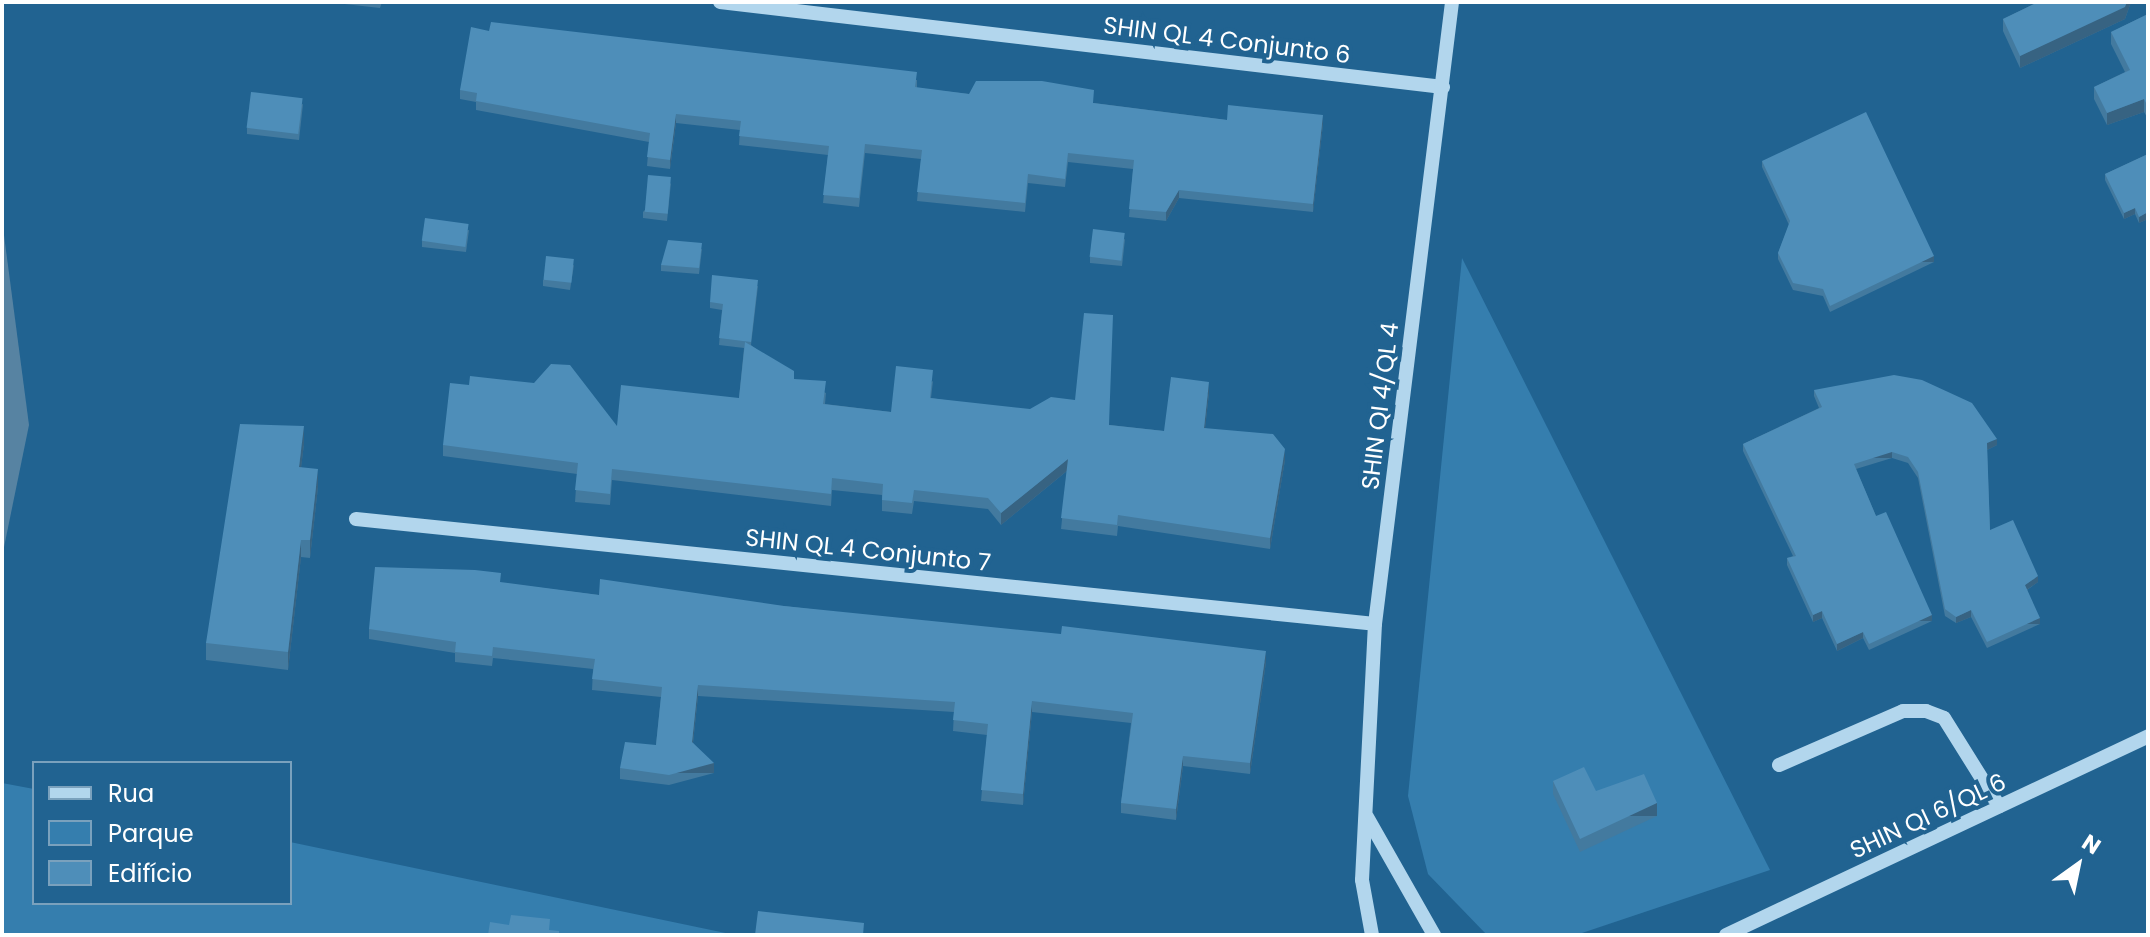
<!DOCTYPE html>
<meta charset="utf-8">
<style>
body{margin:0}
#map{position:relative;width:2150px;height:937px;overflow:hidden;background:#216391;font-family:Poppins,sans-serif}
div>[style]{position:absolute}
.green>*{inset:0;background:#357eae}
.water>*{inset:0;background:#5783a2}
.minor>*{height:14px;margin:-7px;padding:0 7px;transform-origin:7px;border-radius:7px;background:#b2d6ed}
.wall>*{inset:0;background:#437a9f}
.shaded-wall>*{inset:0;background:#376382;transform-origin:0 0}
.building>*{inset:0;background:#4e8eb9;transform-origin:0 0}
span{translate:-50% -50%;white-space:nowrap;text-align:center;line-height:1.15;-webkit-text-stroke:8px #216391;paint-order:stroke}
.street-label{font-size:24px;color:#fff}
.frame{position:absolute;inset:0;border:4px solid #fff;pointer-events:none}
.legend{position:absolute;left:32px;top:761px;width:260px;height:144px;box-sizing:border-box;background:#216391;border:2px solid #7aa1bd;margin:0;padding:10px 14px;list-style:none;font-size:24px;color:#fff}
.legend li{display:flex;align-items:center;gap:16px;height:40px}
.legend b{width:40px;border:2px solid #7aa1bd}
.north{position:absolute;left:2038px;top:825px;width:80px;height:80px;-webkit-text-stroke:6px #216391;paint-order:stroke;rotate:33deg;font-size:22px;font-weight:700;line-height:32px;text-align:center;color:#fff}
.north::after{content:'';display:block;margin:auto;width:28px;height:36px;background:#fff;clip-path:polygon(50% 0,100% 100%,50% 72%,0 100%)}
</style>
<div id="map">
<div class="green">
<i style="clip-path:polygon(1462px 258px,1770px 870px,1576px 935px,1487px 935px,1428px 874px,1408px 796px)"></i>
<i style="clip-path:polygon(2px 783px,34px 789px,34px 903px,290px 903px,290px 842px,735px 935px,2px 935px)"></i>
</div>
<div class="water">
<i style="clip-path:polygon(2px 220px,29px 425px,2px 557px)"></i>
</div>
<div class="minor">
<i style="left:720px;top:2px;width:728px;rotate:6.71deg"></i>
<i style="left:356px;top:519px;width:1024px;rotate:5.88deg"></i>
<i style="left:1779px;top:765px;width:135px;rotate:-23.5deg"></i>
<i style="left:1903px;top:711px;width:23px"></i>
<i style="left:1926px;top:711px;width:19px;rotate:21deg"></i>
<i style="left:1944px;top:718px;width:104px;rotate:58deg"></i>
<i style="left:1367px;top:817px;width:136px;rotate:60.4deg"></i>
<i style="left:1372px;top:935px;width:56px;rotate:-100.3deg"></i>
<i style="left:1362px;top:880px;width:256px;rotate:-87.1deg"></i>
<i style="left:1375px;top:624px;width:627px;rotate:-82.94deg"></i>
<i style="left:1726px;top:935px;width:467px;rotate:-25.2deg"></i>
</div>
<div class="wall">
<i style="clip-path:polygon(327px 2px,382px 2px,380px 8px)"></i>
<i style="clip-path:polygon(2038px 2px,2131px 2px,2125px 19px,2020px 68px,2003px 31px,2003px 19px)"></i>
<i style="clip-path:polygon(2148px 14px,2148px 119px,2144px 112px,2107px 125px,2094px 99px,2094px 87px,2125px 72px,2111px 44px,2111px 32px)"></i>
<i style="clip-path:polygon(489px 31px,917px 80px,917px 88px,969px 94px,1094px 103px,1227px 120px,1323px 124px,1313px 212px,1179px 198px,1166px 221px,1129px 217px,1133px 169px,1068px 162px,1065px 187px,1028px 183px,1025px 212px,917px 201px,921px 159px,865px 153px,859px 207px,823px 203px,828px 155px,739px 145px,740px 130px,676px 123px,670px 169px,647px 166px,649px 142px,476px 110px,476px 102px,460px 99px,460px 90px)"></i>
<i style="clip-path:polygon(303px 104px,299px 140px,247px 134px,247px 128px)"></i>
<i style="clip-path:polygon(2148px 154px,2148px 219px,2139px 223px,2135px 214px,2124px 219px,2105px 180px,2105px 174px)"></i>
<i style="clip-path:polygon(1762px 161px,1934px 262px,1830px 312px,1823px 296px,1793px 290px,1778px 259px,1778px 253px,1789px 225px,1762px 167px)"></i>
<i style="clip-path:polygon(671px 183px,667px 221px,643px 218px,643px 212px)"></i>
<i style="clip-path:polygon(469px 230px,466px 252px,422px 247px,422px 241px)"></i>
<i style="clip-path:polygon(1125px 239px,1122px 266px,1090px 263px,1090px 257px)"></i>
<i style="clip-path:polygon(702px 249px,699px 274px,661px 271px,661px 265px)"></i>
<i style="clip-path:polygon(574px 265px,570px 290px,543px 286px,543px 280px)"></i>
<i style="clip-path:polygon(758px 286px,751px 345px,794px 379px,826px 393px,825px 404px,891px 412px,933px 381px,931px 398px,1110px 425px,1164px 431px,1209px 393px,1205px 428px,1285px 460px,1270px 549px,1118px 526px,1117px 536px,1061px 529px,1067px 471px,1001px 525px,988px 509px,914px 501px,912px 514px,882px 511px,882px 495px,832px 490px,831px 506px,612px 480px,610px 505px,575px 502px,577px 474px,443px 456px,443px 445px,617px 426px,739px 398px,744px 348px,719px 345px,722px 310px,710px 308px,710px 302px)"></i>
<i style="clip-path:polygon(1814px 390px,1997px 445px,1987px 450px,1990px 530px,2038px 582px,2027px 590px,2040px 624px,1987px 648px,1971px 617px,1956px 623px,1945px 616px,1918px 478px,1908px 463px,1892px 458px,1856px 469px,1876px 516px,1932px 621px,1869px 650px,1863px 638px,1837px 651px,1822px 618px,1813px 622px,1787px 565px,1787px 558px,1793px 556px,1743px 451px,1743px 444px,1819px 408px,1814px 396px)"></i>
<i style="clip-path:polygon(304px 444px,301px 467px,318px 487px,310px 558px,301px 557px,288px 670px,206px 660px,206px 643px)"></i>
<i style="clip-path:polygon(501px 583px,599px 595px,784px 606px,1266px 662px,1250px 774px,1183px 766px,1176px 820px,1121px 813px,1121px 803px,1131px 723px,1032px 712px,1023px 805px,981px 801px,987px 735px,953px 731px,954px 712px,698px 696px,693px 743px,714px 773px,669px 785px,620px 779px,620px 768px,656px 745px,661px 697px,592px 690px,593px 669px,493px 658px,492px 666px,455px 662px,455px 653px,369px 639px,369px 629px)"></i>
<i style="clip-path:polygon(1553px 781px,1596px 791px,1657px 816px,1580px 852px,1553px 794px)"></i>
</div>
<div class="shaded-wall">
<i style="clip-path:polygon(2127px 2px,2131px 2px,2125px 19px,2020px 68px,2020px 56px)"></i>
<i style="clip-path:polygon(2144px 99px,2144px 112px,2107px 125px,2107px 113px)"></i>
<i style="clip-path:polygon(676px 114px,676px 123px,670px 169px,670px 160px)"></i>
<i style="clip-path:polygon(1323px 115px,1323px 124px,1313px 212px,1313px 204px)"></i>
<i style="clip-path:polygon(1179px 190px,1179px 198px,1166px 221px,1166px 212px)"></i>
<i style="clip-path:polygon(2135px 208px,2135px 214px,2124px 219px,2124px 213px)"></i>
<i style="clip-path:polygon(2148px 212px,2148px 219px,2139px 223px,2139px 217px)"></i>
<i style="left:1934px;top:256px;width:6px;height:115px;rotate:90deg"></i>
<i style="clip-path:polygon(1209px 382px,1209px 393px,1204px 439px,1204px 428px)"></i>
<i style="clip-path:polygon(304px 426px,304px 444px,299px 485px,299px 467px)"></i>
<i style="clip-path:polygon(1997px 439px,1997px 445px,1987px 450px,1987px 443px)"></i>
<i style="clip-path:polygon(1285px 449px,1285px 460px,1270px 549px,1270px 538px)"></i>
<i style="left:1892px;top:452px;width:6px;height:40px;rotate:90deg"></i>
<i style="clip-path:polygon(1068px 459px,1068px 470px,1001px 525px,1001px 513px)"></i>
<i style="clip-path:polygon(318px 469px,318px 487px,310px 558px,310px 540px)"></i>
<i style="clip-path:polygon(301px 540px,301px 557px,288px 670px,288px 652px)"></i>
<i style="clip-path:polygon(2038px 576px,2038px 582px,2025px 591px,2025px 585px)"></i>
<i style="clip-path:polygon(1971px 610px,1971px 617px,1956px 623px,1956px 617px)"></i>
<i style="clip-path:polygon(1822px 611px,1822px 618px,1813px 622px,1813px 615px)"></i>
<i style="left:1932px;top:615px;width:6px;height:69px;rotate:90deg"></i>
<i style="left:2040px;top:618px;width:6px;height:58px;rotate:90deg"></i>
<i style="clip-path:polygon(1863px 632px,1863px 638px,1837px 651px,1837px 644px)"></i>
<i style="clip-path:polygon(1266px 651px,1266px 662px,1250px 774px,1250px 763px)"></i>
<i style="clip-path:polygon(698px 685px,698px 696px,692px 752px,692px 742px)"></i>
<i style="clip-path:polygon(1032px 701px,1032px 712px,1023px 805px,1023px 794px)"></i>
<i style="clip-path:polygon(1183px 756px,1183px 766px,1176px 820px,1176px 809px)"></i>
<i style="left:714px;top:763px;width:10px;height:47px;rotate:90deg"></i>
<i style="left:1657px;top:803px;width:13px;height:85px;rotate:90deg"></i>
</div>
<div class="building">
<i style="clip-path:polygon(2038px 2px,2127px 2px,2125px 7px,2020px 56px,2003px 19px)"></i>
<i style="clip-path:polygon(2148px 14px,2148px 107px,2144px 99px,2107px 113px,2094px 87px,2130px 70px,2111px 32px)"></i>
<i style="clip-path:polygon(491px 22px,917px 72px,915px 87px,969px 94px,976px 81px,1042px 81px,1094px 90px,1093px 103px,1227px 120px,1228px 105px,1323px 115px,1313px 204px,1179px 190px,1166px 212px,1129px 209px,1134px 160px,1068px 153px,1065px 179px,1028px 174px,1025px 203px,917px 192px,922px 150px,865px 144px,859px 198px,823px 195px,829px 146px,739px 136px,741px 121px,676px 114px,670px 160px,647px 157px,650px 133px,476px 101px,477px 93px,460px 90px,471px 27px,489px 31px)"></i>
<i style="left:251px;top:92px;width:52px;height:36px;rotate:7deg"></i>
<i style="clip-path:polygon(1866px 112px,1934px 256px,1830px 306px,1823px 289px,1793px 283px,1778px 253px,1790px 221px,1762px 161px)"></i>
<i style="clip-path:polygon(2148px 154px,2148px 212px,2139px 217px,2135px 208px,2124px 213px,2105px 174px)"></i>
<i style="left:648px;top:175px;width:23px;height:37px;rotate:5deg"></i>
<i style="left:425px;top:218px;width:44px;height:23px;rotate:8deg"></i>
<i style="left:1093px;top:229px;width:32px;height:28px;rotate:7deg"></i>
<i style="clip-path:polygon(668px 240px,702px 243px,699px 268px,661px 265px)"></i>
<i style="left:546px;top:256px;width:28px;height:24px;rotate:6deg"></i>
<i style="clip-path:polygon(712px 275px,758px 280px,751px 342px,719px 338px,723px 304px,710px 302px)"></i>
<i style="clip-path:polygon(1084px 313px,1113px 315px,1109px 425px,1164px 431px,1171px 377px,1209px 382px,1204px 428px,1273px 434px,1285px 449px,1270px 538px,1118px 515px,1117px 525px,1061px 518px,1068px 459px,1001px 513px,988px 498px,914px 490px,912px 503px,882px 500px,883px 484px,832px 478px,831px 494px,612px 469px,610px 494px,575px 490px,578px 463px,443px 445px,450px 383px,469px 385px,470px 376px,534px 383px,551px 364px,570px 365px,617px 426px,621px 385px,739px 398px,745px 342px,794px 371px,794px 379px,826px 381px,823px 404px,891px 412px,896px 366px,933px 370px,930px 398px,1030px 409px,1051px 397px,1075px 400px)"></i>
<i style="clip-path:polygon(1894px 375px,1922px 380px,1972px 403px,1997px 439px,1987px 443px,1990px 530px,2013px 520px,2038px 576px,2025px 585px,2040px 618px,1987px 642px,1971px 610px,1956px 617px,1945px 609px,1918px 472px,1908px 457px,1892px 452px,1854px 464px,1876px 516px,1886px 512px,1932px 615px,1869px 644px,1863px 632px,1837px 644px,1822px 611px,1813px 615px,1787px 558px,1796px 556px,1743px 444px,1822px 407px,1814px 390px)"></i>
<i style="clip-path:polygon(240px 424px,304px 426px,299px 467px,318px 469px,310px 540px,301px 540px,288px 652px,206px 643px)"></i>
<i style="clip-path:polygon(375px 567px,475px 570px,501px 573px,500px 582px,599px 595px,600px 579px,784px 606px,1061px 634px,1062px 626px,1266px 651px,1250px 763px,1183px 756px,1176px 809px,1121px 803px,1133px 713px,1032px 701px,1023px 794px,981px 790px,988px 724px,953px 720px,955px 702px,698px 685px,692px 742px,714px 763px,669px 775px,620px 768px,625px 742px,656px 745px,662px 687px,592px 679px,595px 659px,493px 647px,492px 656px,455px 652px,456px 642px,369px 629px)"></i>
<i style="clip-path:polygon(1584px 767px,1596px 791px,1644px 774px,1657px 803px,1580px 839px,1553px 781px)"></i>
<i style="clip-path:polygon(758px 911px,864px 923px,863px 935px,755px 935px)"></i>
<i style="clip-path:polygon(511px 915px,550px 919px,549px 930px,559px 931px,559px 935px,488px 935px,490px 922px,509px 925px)"></i>
</div>
<div class="street-label">
<span style="left:1227px;top:40px;rotate:7deg">SHIN QL 4 Conjunto 6</span>
<span style="left:1380px;top:406px;rotate:-83deg">SHIN QI 4/QL 4</span>
<span style="left:868px;top:550px;rotate:6deg">SHIN QL 4 Conjunto 7</span>
<span style="left:1928px;top:816px;rotate:-25deg">SHIN QI 6/QL 6</span>
</div>
<div class="frame"></div>
<ul class="legend">
<li><b style="height:10px;background:#b2d6ed"></b>Rua</li>
<li><b style="height:22px;background:#357eae"></b>Parque</li>
<li><b style="height:22px;background:#4e8eb9"></b>Edifício</li>
</ul>
<div class="north">N</div>
</div>
